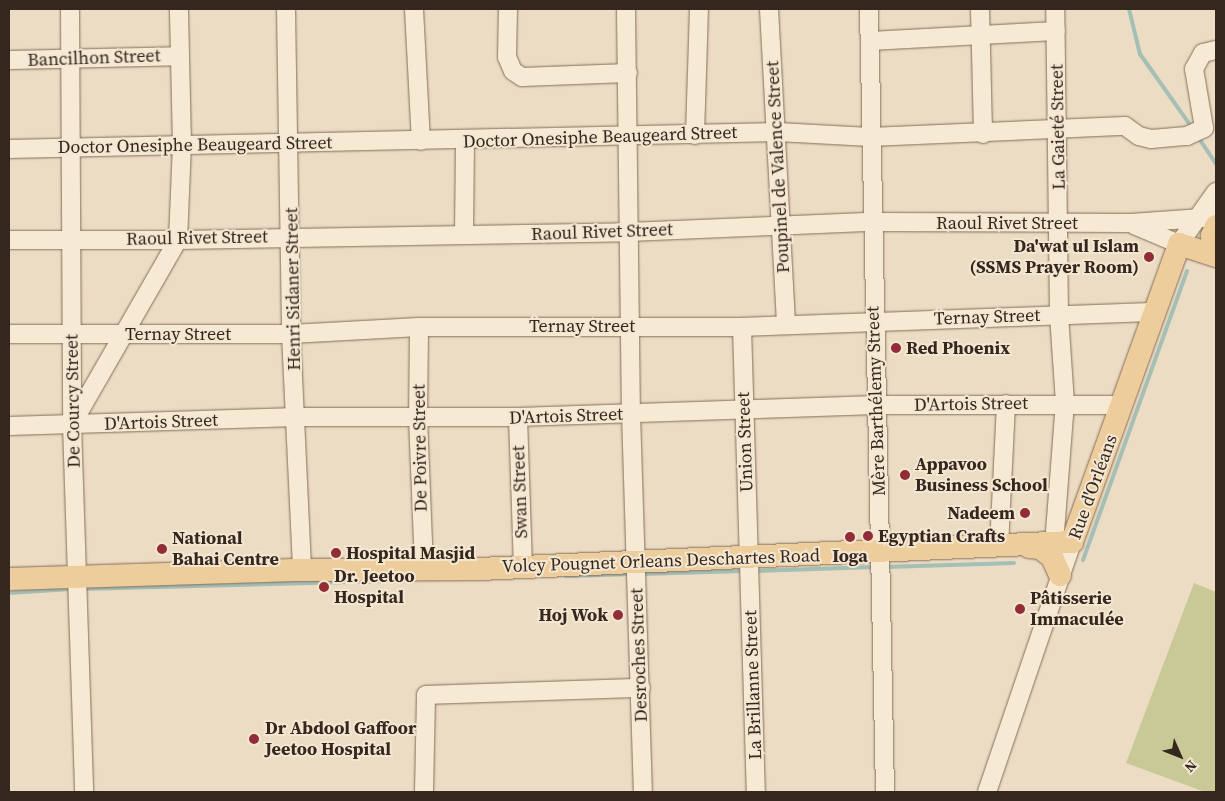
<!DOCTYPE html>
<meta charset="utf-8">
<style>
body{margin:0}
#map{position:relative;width:1225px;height:801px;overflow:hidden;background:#ecdcc3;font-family:"Source Serif 4",serif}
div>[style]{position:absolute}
.green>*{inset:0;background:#c8c997}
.stream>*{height:4px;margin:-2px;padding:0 2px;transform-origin:2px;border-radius:2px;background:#a5bfb5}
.roads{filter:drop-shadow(0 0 1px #856d5a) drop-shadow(0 0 1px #856d5a)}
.minor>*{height:18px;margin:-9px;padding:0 9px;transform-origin:9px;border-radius:9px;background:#f7ead5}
.major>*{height:22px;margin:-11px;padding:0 11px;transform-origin:11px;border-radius:11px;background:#eecd9c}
.dots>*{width:14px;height:14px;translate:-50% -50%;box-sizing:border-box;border:2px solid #f4e7d2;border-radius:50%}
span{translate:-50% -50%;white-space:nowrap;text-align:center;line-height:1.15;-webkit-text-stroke:4px #f4e7d2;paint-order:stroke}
.street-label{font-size:18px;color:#35271e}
.poi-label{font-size:18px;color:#35271e;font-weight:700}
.right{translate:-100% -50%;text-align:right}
.left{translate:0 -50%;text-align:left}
.frame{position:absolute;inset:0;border:10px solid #35271e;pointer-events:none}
.north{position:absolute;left:1155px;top:731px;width:50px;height:50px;-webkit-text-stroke:4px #f4e7d2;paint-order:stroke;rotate:134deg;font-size:14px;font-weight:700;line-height:20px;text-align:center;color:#35271e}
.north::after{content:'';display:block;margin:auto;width:18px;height:22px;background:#35271e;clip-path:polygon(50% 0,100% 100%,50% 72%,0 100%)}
</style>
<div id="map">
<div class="green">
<i style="clip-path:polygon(1194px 583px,1216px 592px,1216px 792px,1205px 792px,1126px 763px)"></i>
</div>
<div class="stream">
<i style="left:1129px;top:9px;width:46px;rotate:76.3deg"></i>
<i style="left:1140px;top:54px;width:92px;rotate:54.8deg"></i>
<i style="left:1198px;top:137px;width:32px;rotate:56deg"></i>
<i style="left:1083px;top:560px;width:307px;rotate:-70.2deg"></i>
<i style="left:886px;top:567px;width:128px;rotate:-1.8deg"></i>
<i style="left:754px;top:571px;width:123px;rotate:-1.9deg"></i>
<i style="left:641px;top:574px;width:103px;rotate:-1.7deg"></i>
<i style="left:566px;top:576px;width:66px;rotate:-1.7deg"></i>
<i style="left:81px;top:589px;width:308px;rotate:-1.5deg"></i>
<i style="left:9px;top:593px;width:62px;rotate:-3.7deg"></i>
</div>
<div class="roads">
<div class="minor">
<i style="left:70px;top:9px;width:416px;rotate:89.7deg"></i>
<i style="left:72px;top:425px;width:367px;rotate:88.1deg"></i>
<i style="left:286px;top:9px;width:325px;rotate:89.1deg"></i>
<i style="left:291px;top:334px;width:236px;rotate:87.3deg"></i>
<i style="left:414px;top:9px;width:132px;rotate:87deg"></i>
<i style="left:508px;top:9px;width:48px;rotate:91.2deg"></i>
<i style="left:507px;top:57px;width:15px;rotate:67deg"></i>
<i style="left:513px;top:71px;width:11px;rotate:34deg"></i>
<i style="left:522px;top:77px;width:106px;rotate:-2.2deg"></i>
<i style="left:626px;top:9px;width:405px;rotate:89.3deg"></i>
<i style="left:631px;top:414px;width:378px;rotate:88.2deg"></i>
<i style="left:769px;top:9px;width:316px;rotate:86.9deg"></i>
<i style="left:869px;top:9px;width:783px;rotate:88.83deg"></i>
<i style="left:980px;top:9px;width:125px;rotate:88.6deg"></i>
<i style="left:870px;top:41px;width:186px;rotate:-3.1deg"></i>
<i style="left:9px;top:60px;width:171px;rotate:-1.3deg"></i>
<i style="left:695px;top:135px;width:126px;rotate:-88.2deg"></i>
<i style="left:9px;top:149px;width:769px;rotate:-1.27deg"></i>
<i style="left:778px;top:132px;width:92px;rotate:3.1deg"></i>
<i style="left:870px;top:137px;width:255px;rotate:-2.5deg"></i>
<i style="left:1125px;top:126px;width:17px;rotate:36deg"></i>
<i style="left:1139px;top:136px;width:12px;rotate:14deg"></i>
<i style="left:1151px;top:139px;width:36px;rotate:-5deg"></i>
<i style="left:1187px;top:136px;width:19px;rotate:-25deg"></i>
<i style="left:1204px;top:128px;width:60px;rotate:-99.6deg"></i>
<i style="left:1194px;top:69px;width:18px;rotate:-61deg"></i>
<i style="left:1203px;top:53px;width:13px;rotate:-13deg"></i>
<i style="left:1134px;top:225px;width:49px;rotate:22.9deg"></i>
<i style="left:1179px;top:244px;width:64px;rotate:-54.6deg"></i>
<i style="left:464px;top:235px;width:94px;rotate:-89.4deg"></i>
<i style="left:9px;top:240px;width:169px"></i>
<i style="left:178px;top:240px;width:451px;rotate:-1deg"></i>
<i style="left:629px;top:232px;width:243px;rotate:-2.4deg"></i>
<i style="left:872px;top:222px;width:259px;rotate:0.2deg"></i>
<i style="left:1131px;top:223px;width:85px;rotate:-4deg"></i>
<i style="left:419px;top:327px;width:91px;rotate:90.6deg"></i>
<i style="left:418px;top:418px;width:151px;rotate:87.7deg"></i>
<i style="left:742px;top:327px;width:465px;rotate:88.3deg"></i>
<i style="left:9px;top:334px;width:282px"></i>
<i style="left:291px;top:334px;width:128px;rotate:-3.1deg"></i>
<i style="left:419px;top:327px;width:323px"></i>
<i style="left:742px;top:327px;width:414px;rotate:-2.1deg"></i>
<i style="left:518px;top:417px;width:150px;rotate:88.1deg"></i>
<i style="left:72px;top:424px;width:212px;rotate:-60.1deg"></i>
<i style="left:178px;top:240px;width:95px;rotate:-87.6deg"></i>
<i style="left:182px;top:145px;width:136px;rotate:-91.3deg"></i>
<i style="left:9px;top:426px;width:288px;rotate:-1.8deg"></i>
<i style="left:297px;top:417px;width:221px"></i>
<i style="left:518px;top:417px;width:359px;rotate:-1.9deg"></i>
<i style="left:877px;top:405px;width:246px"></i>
<i style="left:1054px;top:545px;width:142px;rotate:-85.6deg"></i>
<i style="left:1065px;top:403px;width:88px;rotate:-93.9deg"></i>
<i style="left:1059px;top:315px;width:306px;rotate:-90.7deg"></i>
<i style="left:999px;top:547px;width:143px;rotate:-87.2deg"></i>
<i style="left:424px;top:792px;width:97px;rotate:-88.8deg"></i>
<i style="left:426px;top:695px;width:215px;rotate:-1.9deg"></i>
<i style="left:987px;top:792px;width:264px;rotate:-71.2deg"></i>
</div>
<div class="major">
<i style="left:1216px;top:226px;width:11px;rotate:112deg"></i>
<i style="left:1212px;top:236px;width:15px;rotate:74deg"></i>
<i style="left:1029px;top:547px;width:11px;rotate:5deg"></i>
<i style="left:1040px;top:548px;width:15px;rotate:37deg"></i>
<i style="left:1052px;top:557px;width:20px;rotate:66deg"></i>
<i style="left:9px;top:579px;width:293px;rotate:-1.8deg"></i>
<i style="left:302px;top:570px;width:178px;rotate:-0.3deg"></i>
<i style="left:480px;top:569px;width:593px;rotate:-2.61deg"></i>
<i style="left:1072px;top:542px;width:317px;rotate:-70.2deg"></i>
<i style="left:1179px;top:244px;width:39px;rotate:18deg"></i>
</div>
</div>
<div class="dots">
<i style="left:1149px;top:257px;background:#912d37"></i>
<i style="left:896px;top:348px;background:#912d37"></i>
<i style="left:905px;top:475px;background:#912d37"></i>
<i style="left:1025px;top:513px;background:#912d37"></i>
<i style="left:868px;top:536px;background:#912d37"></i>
<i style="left:850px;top:537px;background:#912d37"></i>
<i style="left:162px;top:549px;background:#912d37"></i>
<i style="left:336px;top:553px;background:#912d37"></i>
<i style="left:324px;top:587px;background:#912d37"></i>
<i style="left:1020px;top:609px;background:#912d37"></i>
<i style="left:618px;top:615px;background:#912d37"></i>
<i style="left:254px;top:739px;background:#912d37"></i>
</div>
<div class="street-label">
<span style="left:94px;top:58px;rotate:-2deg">Bancilhon Street</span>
<span style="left:1058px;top:127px;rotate:-91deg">La Gaieté Street</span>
<span style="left:600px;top:137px;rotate:-2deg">Doctor Onesiphe Beaugeard Street</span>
<span style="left:195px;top:145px;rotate:-1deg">Doctor Onesiphe Beaugeard Street</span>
<span style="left:778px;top:167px;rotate:-93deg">Poupinel de Valence Street</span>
<span style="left:1007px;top:223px">Raoul Rivet Street</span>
<span style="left:602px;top:232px;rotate:-2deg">Raoul Rivet Street</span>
<span style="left:197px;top:238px;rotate:-1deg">Raoul Rivet Street</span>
<span style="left:293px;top:289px;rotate:-91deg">Henri Sidaner Street</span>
<span style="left:987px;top:317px;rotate:-2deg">Ternay Street</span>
<span style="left:582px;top:326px">Ternay Street</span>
<span style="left:178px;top:334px">Ternay Street</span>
<span style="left:73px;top:401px;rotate:-91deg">De Courcy Street</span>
<span style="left:876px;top:401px;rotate:-92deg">Mère Barthélemy Street</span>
<span style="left:971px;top:404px;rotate:-1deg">D'Artois Street</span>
<span style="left:566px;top:416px;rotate:-2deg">D'Artois Street</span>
<span style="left:161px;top:422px;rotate:-2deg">D'Artois Street</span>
<span style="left:745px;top:442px;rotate:-92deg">Union Street</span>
<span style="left:420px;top:448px;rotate:-91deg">De Poivre Street</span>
<span style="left:1093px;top:487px;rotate:-70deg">Rue d'Orléans</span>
<span style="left:520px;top:492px;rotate:-92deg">Swan Street</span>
<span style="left:661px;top:561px;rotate:-2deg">Volcy Pougnet Orleans Deschartes Road</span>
<span style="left:639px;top:655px;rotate:-92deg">Desroches Street</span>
<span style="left:753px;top:685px;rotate:-92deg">La Brillanne Street</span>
</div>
<div class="poi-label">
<span class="right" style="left:1139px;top:257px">Da'wat ul Islam<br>(SSMS Prayer Room)</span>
<span class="left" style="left:906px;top:348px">Red Phoenix</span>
<span class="left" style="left:915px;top:475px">Appavoo<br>Business School</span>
<span class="right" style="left:1015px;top:513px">Nadeem</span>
<span class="left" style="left:878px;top:536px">Egyptian Crafts</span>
<span class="left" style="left:172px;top:549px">National<br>Bahai Centre</span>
<span class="left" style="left:346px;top:553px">Hospital Masjid</span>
<span style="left:850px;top:556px">Ioga</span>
<span class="left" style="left:334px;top:587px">Dr. Jeetoo<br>Hospital</span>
<span class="left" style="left:1030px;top:609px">Pâtisserie<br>Immaculée</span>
<span class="right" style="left:608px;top:615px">Hoj Wok</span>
<span class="left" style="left:265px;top:739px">Dr Abdool Gaffoor<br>Jeetoo Hospital</span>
</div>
<div class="frame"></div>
<div class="north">N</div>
</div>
